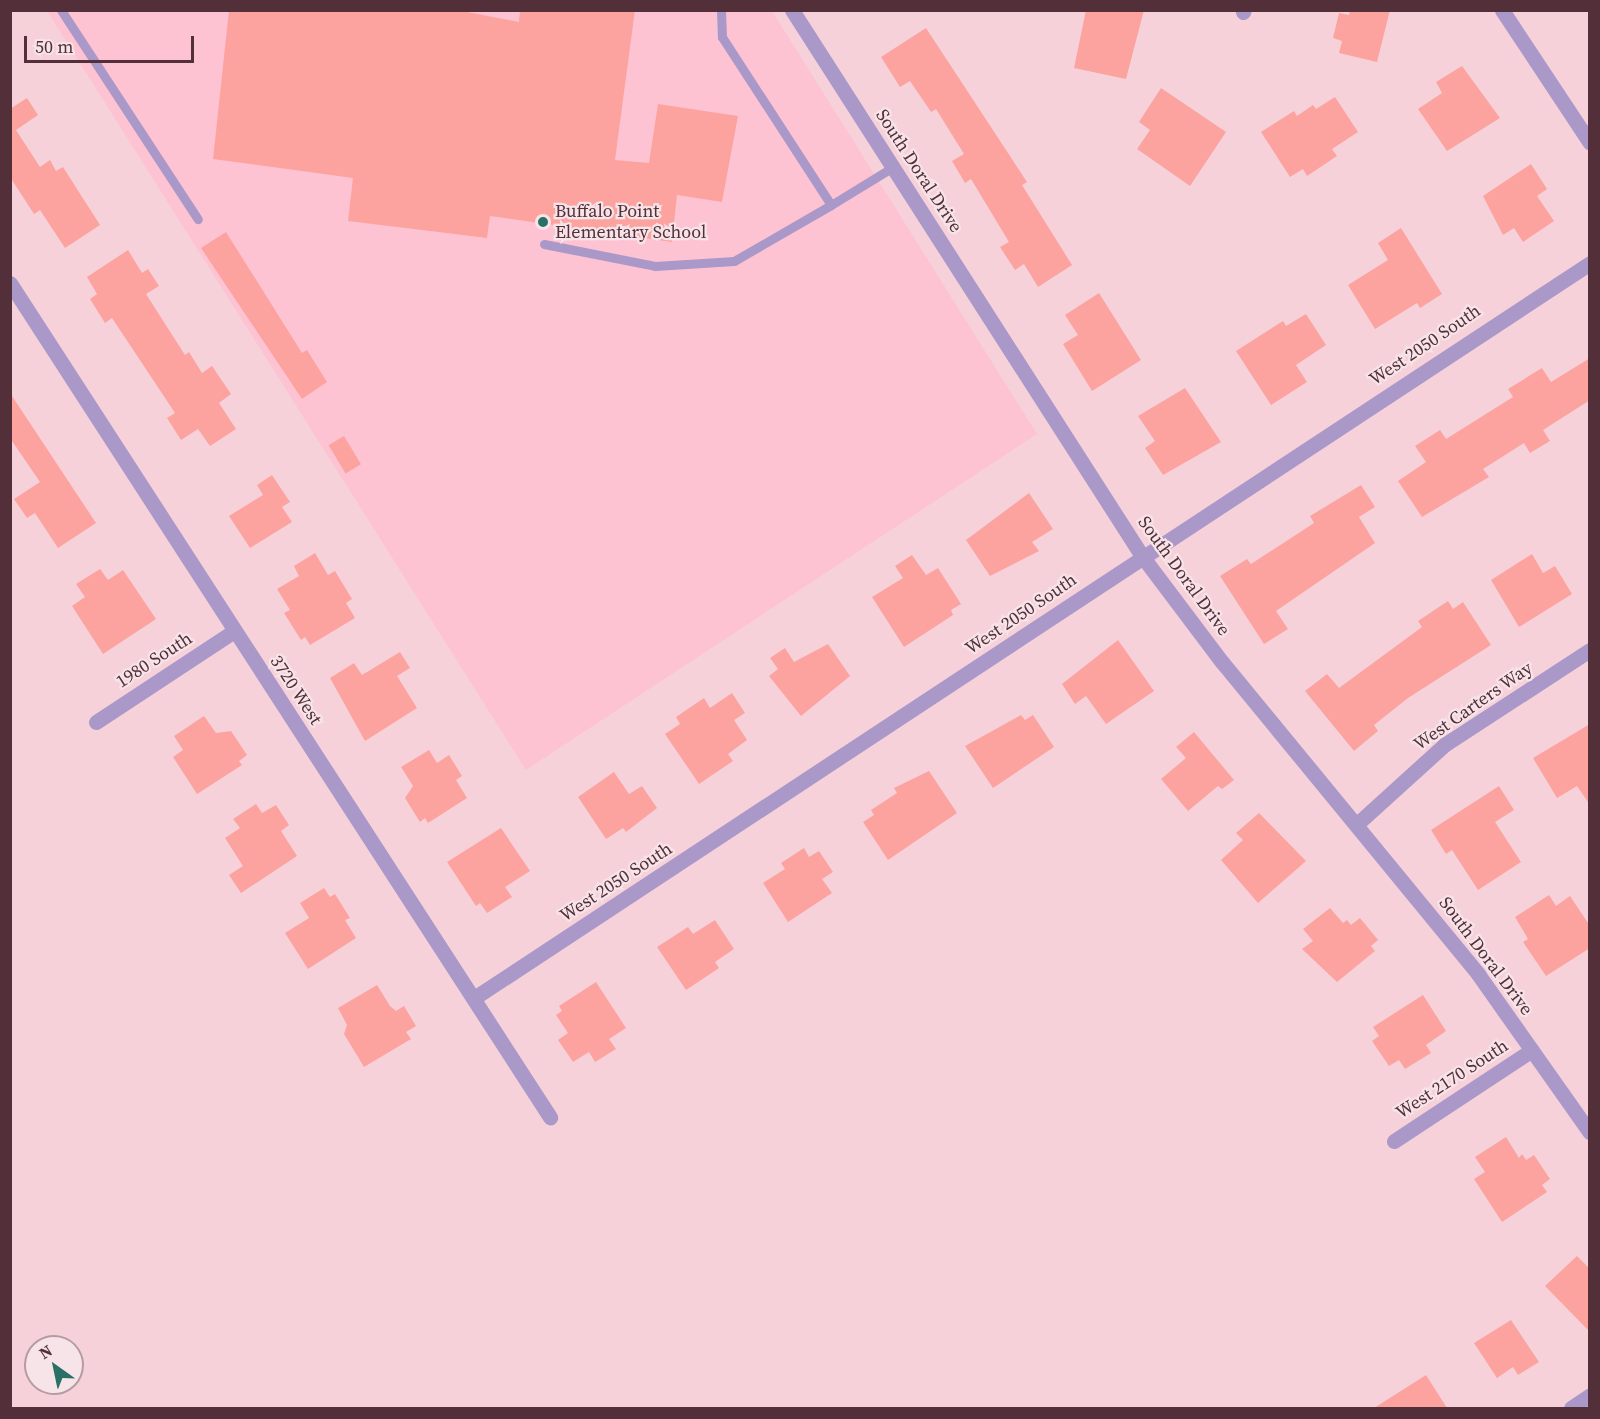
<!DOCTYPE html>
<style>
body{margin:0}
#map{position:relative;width:1600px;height:1419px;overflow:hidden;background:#f6d1da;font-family:"Source Serif 4",serif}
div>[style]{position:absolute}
.built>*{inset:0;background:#fec3d2}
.building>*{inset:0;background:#fca3a0;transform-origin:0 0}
.lane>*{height:9px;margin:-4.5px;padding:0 4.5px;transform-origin:4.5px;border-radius:4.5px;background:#aa98c8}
.street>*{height:15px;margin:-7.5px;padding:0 7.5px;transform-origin:7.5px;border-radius:7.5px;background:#aa98c8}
.dots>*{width:16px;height:16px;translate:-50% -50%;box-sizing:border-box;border:3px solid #f7e4e8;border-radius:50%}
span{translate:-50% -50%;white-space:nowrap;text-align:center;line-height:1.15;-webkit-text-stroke:4.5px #f7e4e8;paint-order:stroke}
.street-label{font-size:18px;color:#522f39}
.poi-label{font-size:18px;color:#522f39}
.left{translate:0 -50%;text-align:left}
.frame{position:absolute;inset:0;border:12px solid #522f39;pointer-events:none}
.north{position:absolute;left:24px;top:1335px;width:60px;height:60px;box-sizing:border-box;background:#f7e4e8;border:2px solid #b59ca2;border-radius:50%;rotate:327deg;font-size:16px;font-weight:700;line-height:24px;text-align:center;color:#522f39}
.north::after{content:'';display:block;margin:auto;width:21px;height:27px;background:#2a7066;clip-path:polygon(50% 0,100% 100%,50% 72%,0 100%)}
.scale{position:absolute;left:24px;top:36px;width:170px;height:27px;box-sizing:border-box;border:3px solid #522f39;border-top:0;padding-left:8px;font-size:18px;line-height:21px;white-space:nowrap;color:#522f39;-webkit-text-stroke:4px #f7e4e8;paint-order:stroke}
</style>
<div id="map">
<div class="built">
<i style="clip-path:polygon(47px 11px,772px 11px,1037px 434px,526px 770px)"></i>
</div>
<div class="building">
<i style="clip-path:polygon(229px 10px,457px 10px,519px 22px,520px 10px,635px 10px,615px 160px,649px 163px,658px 104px,738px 116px,722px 202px,677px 195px,672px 242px,490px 216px,487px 238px,348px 221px,353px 178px,213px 159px)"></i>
<i style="clip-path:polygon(1086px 10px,1144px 10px,1126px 79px,1074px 68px)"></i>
<i style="clip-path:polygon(1350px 10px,1390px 10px,1377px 62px,1339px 53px,1342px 41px,1333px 38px,1339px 13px,1349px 15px)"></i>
<i style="clip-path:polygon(926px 28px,1027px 182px,1022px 185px,1072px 265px,1038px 287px,1024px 264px,1015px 270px,1000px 247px,1009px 242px,971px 179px,965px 183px,952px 161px,964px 154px,936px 109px,931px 112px,910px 81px,900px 87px,881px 57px)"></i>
<i style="clip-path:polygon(1462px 66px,1500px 118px,1447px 151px,1418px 109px,1442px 93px,1436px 82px)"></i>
<i style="clip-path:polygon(1161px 88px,1226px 132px,1190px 186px,1137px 149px,1150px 130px,1139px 122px)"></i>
<i style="clip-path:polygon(1335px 97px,1358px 132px,1332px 149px,1337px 156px,1307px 176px,1303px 169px,1290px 177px,1261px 132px,1294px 111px,1297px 116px,1313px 105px,1316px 109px)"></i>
<i style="clip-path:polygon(27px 98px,38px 115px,16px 130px,40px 167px,50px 160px,56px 171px,63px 167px,100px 225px,65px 248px,40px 210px,34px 214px,10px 177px,10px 109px)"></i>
<i style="clip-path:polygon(1531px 164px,1547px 189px,1537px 196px,1554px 221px,1523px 242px,1514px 228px,1503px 235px,1483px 196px)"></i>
<i style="clip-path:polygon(1401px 228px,1442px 294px,1420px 308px,1417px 303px,1375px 329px,1348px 285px,1388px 260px,1378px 243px)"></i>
<i style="clip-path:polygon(226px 232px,302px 353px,307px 350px,327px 382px,302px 399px,201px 248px)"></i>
<i style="clip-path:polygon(128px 250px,142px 273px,148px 269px,159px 286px,146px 294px,185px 355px,189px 352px,202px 373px,212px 366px,231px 394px,219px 403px,236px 429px,210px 446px,198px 429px,181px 440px,167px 418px,175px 413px,112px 318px,105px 323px,90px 299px,97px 294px,87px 277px)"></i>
<i style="clip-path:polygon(1099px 293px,1141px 360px,1092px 391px,1063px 344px,1078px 335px,1065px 315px)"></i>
<i style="clip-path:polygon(1306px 314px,1326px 345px,1296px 365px,1307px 382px,1271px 405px,1236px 351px,1283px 321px,1286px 326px)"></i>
<i style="clip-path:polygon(1590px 358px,1590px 400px,1543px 430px,1550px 441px,1530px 453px,1524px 443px,1483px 469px,1489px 477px,1422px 517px,1398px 481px,1426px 462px,1415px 446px,1440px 430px,1446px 439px,1513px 397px,1508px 389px,1542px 368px,1551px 382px)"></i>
<i style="clip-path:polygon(1185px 388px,1221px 442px,1163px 475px,1145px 448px,1155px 441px,1138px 416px)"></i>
<i style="clip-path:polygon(10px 393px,96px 523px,58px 548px,35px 513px,27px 518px,14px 499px,40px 482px,10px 438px)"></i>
<i style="left:344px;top:436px;width:33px;height:18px;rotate:59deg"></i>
<i style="clip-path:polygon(272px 475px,290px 502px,282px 507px,292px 522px,250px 548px,229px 516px,263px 495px,257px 485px)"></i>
<i style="clip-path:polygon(1361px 485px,1375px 507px,1359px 517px,1375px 543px,1276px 611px,1288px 629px,1264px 644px,1220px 576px,1247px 559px,1251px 564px,1314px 523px,1310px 516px)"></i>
<i style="clip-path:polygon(1029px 493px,1053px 529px,1032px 542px,1039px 551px,990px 576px,966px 540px)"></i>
<i style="clip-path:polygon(315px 553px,328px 575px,335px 571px,352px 599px,346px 603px,355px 618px,310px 645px,305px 637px,301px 640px,284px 613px,290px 610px,277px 589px,299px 576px,294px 566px)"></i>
<i style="clip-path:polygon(1532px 554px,1543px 573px,1555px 566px,1572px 594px,1519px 627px,1491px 580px)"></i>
<i style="clip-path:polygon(912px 555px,926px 575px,938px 568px,961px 604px,951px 610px,953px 615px,904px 647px,872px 597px,903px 578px,895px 566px)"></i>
<i style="clip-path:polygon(100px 569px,108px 580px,123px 570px,156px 619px,103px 654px,72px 606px,85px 597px,76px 584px)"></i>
<i style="clip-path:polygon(1448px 601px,1453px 609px,1463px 602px,1491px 645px,1408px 698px,1374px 725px,1378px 731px,1354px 751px,1305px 691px,1327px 674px,1339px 688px,1422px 627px,1418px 621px)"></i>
<i style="clip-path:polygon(1118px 640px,1154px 691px,1106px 724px,1086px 696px,1075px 704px,1062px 684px)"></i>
<i style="clip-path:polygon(828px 644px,850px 676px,801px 716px,769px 676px,778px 669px,770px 658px,785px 648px,794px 662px)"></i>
<i style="clip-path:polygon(400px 652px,410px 668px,397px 676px,417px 708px,365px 741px,330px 678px,354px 663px,362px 675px)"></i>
<i style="clip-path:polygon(732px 693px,745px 713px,734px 720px,747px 740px,728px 754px,733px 761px,699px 784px,665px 734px,680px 724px,676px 717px,704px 698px,710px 708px)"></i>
<i style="clip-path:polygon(1021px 715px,1025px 720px,1033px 715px,1054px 747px,993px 788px,965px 746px)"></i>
<i style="clip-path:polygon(204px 716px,216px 733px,231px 731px,247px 755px,239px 761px,242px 765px,197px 794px,173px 757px,183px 750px,174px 736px)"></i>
<i style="clip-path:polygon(1590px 724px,1590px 805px,1577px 786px,1557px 798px,1533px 758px)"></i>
<i style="clip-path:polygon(1194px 732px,1234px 780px,1222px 789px,1218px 786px,1188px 811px,1161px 779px,1186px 758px,1176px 747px)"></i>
<i style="clip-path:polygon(429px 750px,437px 763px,449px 755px,462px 776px,456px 780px,467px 798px,428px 823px,425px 818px,420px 822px,405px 798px,413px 786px,401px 767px)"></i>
<i style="clip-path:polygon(929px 771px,957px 813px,888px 860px,863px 822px,874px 815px,871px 810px,897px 793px,894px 788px)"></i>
<i style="clip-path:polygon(614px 772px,629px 794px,642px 786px,657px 808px,626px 832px,623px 828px,606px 839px,578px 797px)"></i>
<i style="clip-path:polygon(1499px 786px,1514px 810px,1495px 822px,1521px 862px,1478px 890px,1452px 850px,1446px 854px,1431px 830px)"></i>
<i style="clip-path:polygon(256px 804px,262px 813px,276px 805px,289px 825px,281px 831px,297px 856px,241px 893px,229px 875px,243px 866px,225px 838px,240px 828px,233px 819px)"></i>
<i style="clip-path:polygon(1259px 813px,1306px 861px,1258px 903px,1221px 860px,1243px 840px,1236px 833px)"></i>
<i style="clip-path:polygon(501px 828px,530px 871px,505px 887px,512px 897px,487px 913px,480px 903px,476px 906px,447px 862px)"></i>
<i style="clip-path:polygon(804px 848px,809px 857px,819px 851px,833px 872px,822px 879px,832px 893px,788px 922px,763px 883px,785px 869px,781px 863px)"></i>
<i style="clip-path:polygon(324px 888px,330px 897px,335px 894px,350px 918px,345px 920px,356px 938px,308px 969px,285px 933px,309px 918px,300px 903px)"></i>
<i style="clip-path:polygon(1549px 895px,1556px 906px,1570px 896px,1590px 926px,1590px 948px,1546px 976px,1523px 942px,1528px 939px,1515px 917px)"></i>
<i style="clip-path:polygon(1330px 908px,1343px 923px,1347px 920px,1351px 925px,1360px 918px,1378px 940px,1371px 946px,1375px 951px,1337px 982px,1302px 949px,1313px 941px,1303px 929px)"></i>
<i style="clip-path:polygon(715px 920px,734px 949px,715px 962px,719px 968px,686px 990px,657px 947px,688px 927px,693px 934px)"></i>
<i style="clip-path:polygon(596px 982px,626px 1028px,609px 1039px,616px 1049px,595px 1062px,589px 1052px,573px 1062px,558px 1040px,568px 1033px,556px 1015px,562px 1011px,559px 1006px)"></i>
<i style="clip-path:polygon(377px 985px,390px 1006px,396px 1011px,404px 1006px,416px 1026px,406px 1032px,411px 1039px,364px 1067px,344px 1034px,347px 1025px,338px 1008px)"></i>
<i style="clip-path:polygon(1423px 995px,1446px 1031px,1426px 1045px,1431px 1053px,1405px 1069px,1399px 1060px,1389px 1066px,1372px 1041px,1379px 1036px,1373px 1027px)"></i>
<i style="clip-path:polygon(1506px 1137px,1519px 1158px,1522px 1154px,1526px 1160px,1534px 1155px,1550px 1179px,1542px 1185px,1547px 1192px,1502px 1222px,1474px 1179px,1485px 1172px,1475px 1157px)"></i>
<i style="clip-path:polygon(1577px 1256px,1590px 1269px,1590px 1332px,1545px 1286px)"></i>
<i style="clip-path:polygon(1511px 1320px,1539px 1362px,1518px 1375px,1513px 1367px,1497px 1378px,1474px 1343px)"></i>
<i style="clip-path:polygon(1426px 1375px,1447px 1408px,1374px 1408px)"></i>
</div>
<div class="lane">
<i style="left:61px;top:10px;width:250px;rotate:56.8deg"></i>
<i style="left:721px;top:10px;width:27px;rotate:88deg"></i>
<i style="left:722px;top:37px;width:200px;rotate:57deg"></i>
<i style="left:831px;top:205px;width:73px;rotate:-31.5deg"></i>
<i style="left:544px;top:244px;width:113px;rotate:11.2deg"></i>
<i style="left:655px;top:266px;width:79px;rotate:-3.6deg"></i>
<i style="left:734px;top:261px;width:112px;rotate:-30deg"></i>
</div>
<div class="street">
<i style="left:792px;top:10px;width:649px;rotate:57.34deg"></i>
<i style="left:1142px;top:556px;width:133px;rotate:53deg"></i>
<i style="left:1222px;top:662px;width:404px;rotate:50.6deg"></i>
<i style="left:1478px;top:974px;width:194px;rotate:54.8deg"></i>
<i style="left:1502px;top:10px;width:159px;rotate:56.5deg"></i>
<i style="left:1243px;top:12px;width:2px;rotate:-63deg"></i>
<i style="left:10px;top:283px;width:994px;rotate:57.08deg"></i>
<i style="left:96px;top:722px;width:165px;rotate:-33.4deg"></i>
<i style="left:1357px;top:824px;width:118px;rotate:-42.2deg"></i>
<i style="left:1444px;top:745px;width:174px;rotate:-33.1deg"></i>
<i style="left:474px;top:998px;width:1336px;rotate:-33.37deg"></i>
<i style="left:1394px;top:1141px;width:165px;rotate:-33.4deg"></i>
<i style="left:1571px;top:1408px;width:23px;rotate:-34deg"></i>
</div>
<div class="dots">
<i style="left:543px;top:222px;background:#2a7066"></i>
</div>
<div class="street-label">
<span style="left:919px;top:171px;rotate:57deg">South Doral Drive</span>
<span style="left:1425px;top:345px;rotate:-34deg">West 2050 South</span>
<span style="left:1184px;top:576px;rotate:54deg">South Doral Drive</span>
<span style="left:1021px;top:614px;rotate:-34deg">West 2050 South</span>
<span style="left:154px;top:660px;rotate:-33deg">1980 South</span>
<span style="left:296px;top:690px;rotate:57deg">3720 West</span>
<span style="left:1473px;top:706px;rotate:-35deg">West Carters Way</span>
<span style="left:616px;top:882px;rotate:-33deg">West 2050 South</span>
<span style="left:1486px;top:956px;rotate:53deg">South Doral Drive</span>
<span style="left:1452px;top:1079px;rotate:-33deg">West 2170 South</span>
</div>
<div class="poi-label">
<span class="left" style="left:555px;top:222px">Buffalo Point<br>Elementary School</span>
</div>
<div class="frame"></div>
<div class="north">N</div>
<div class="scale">50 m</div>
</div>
